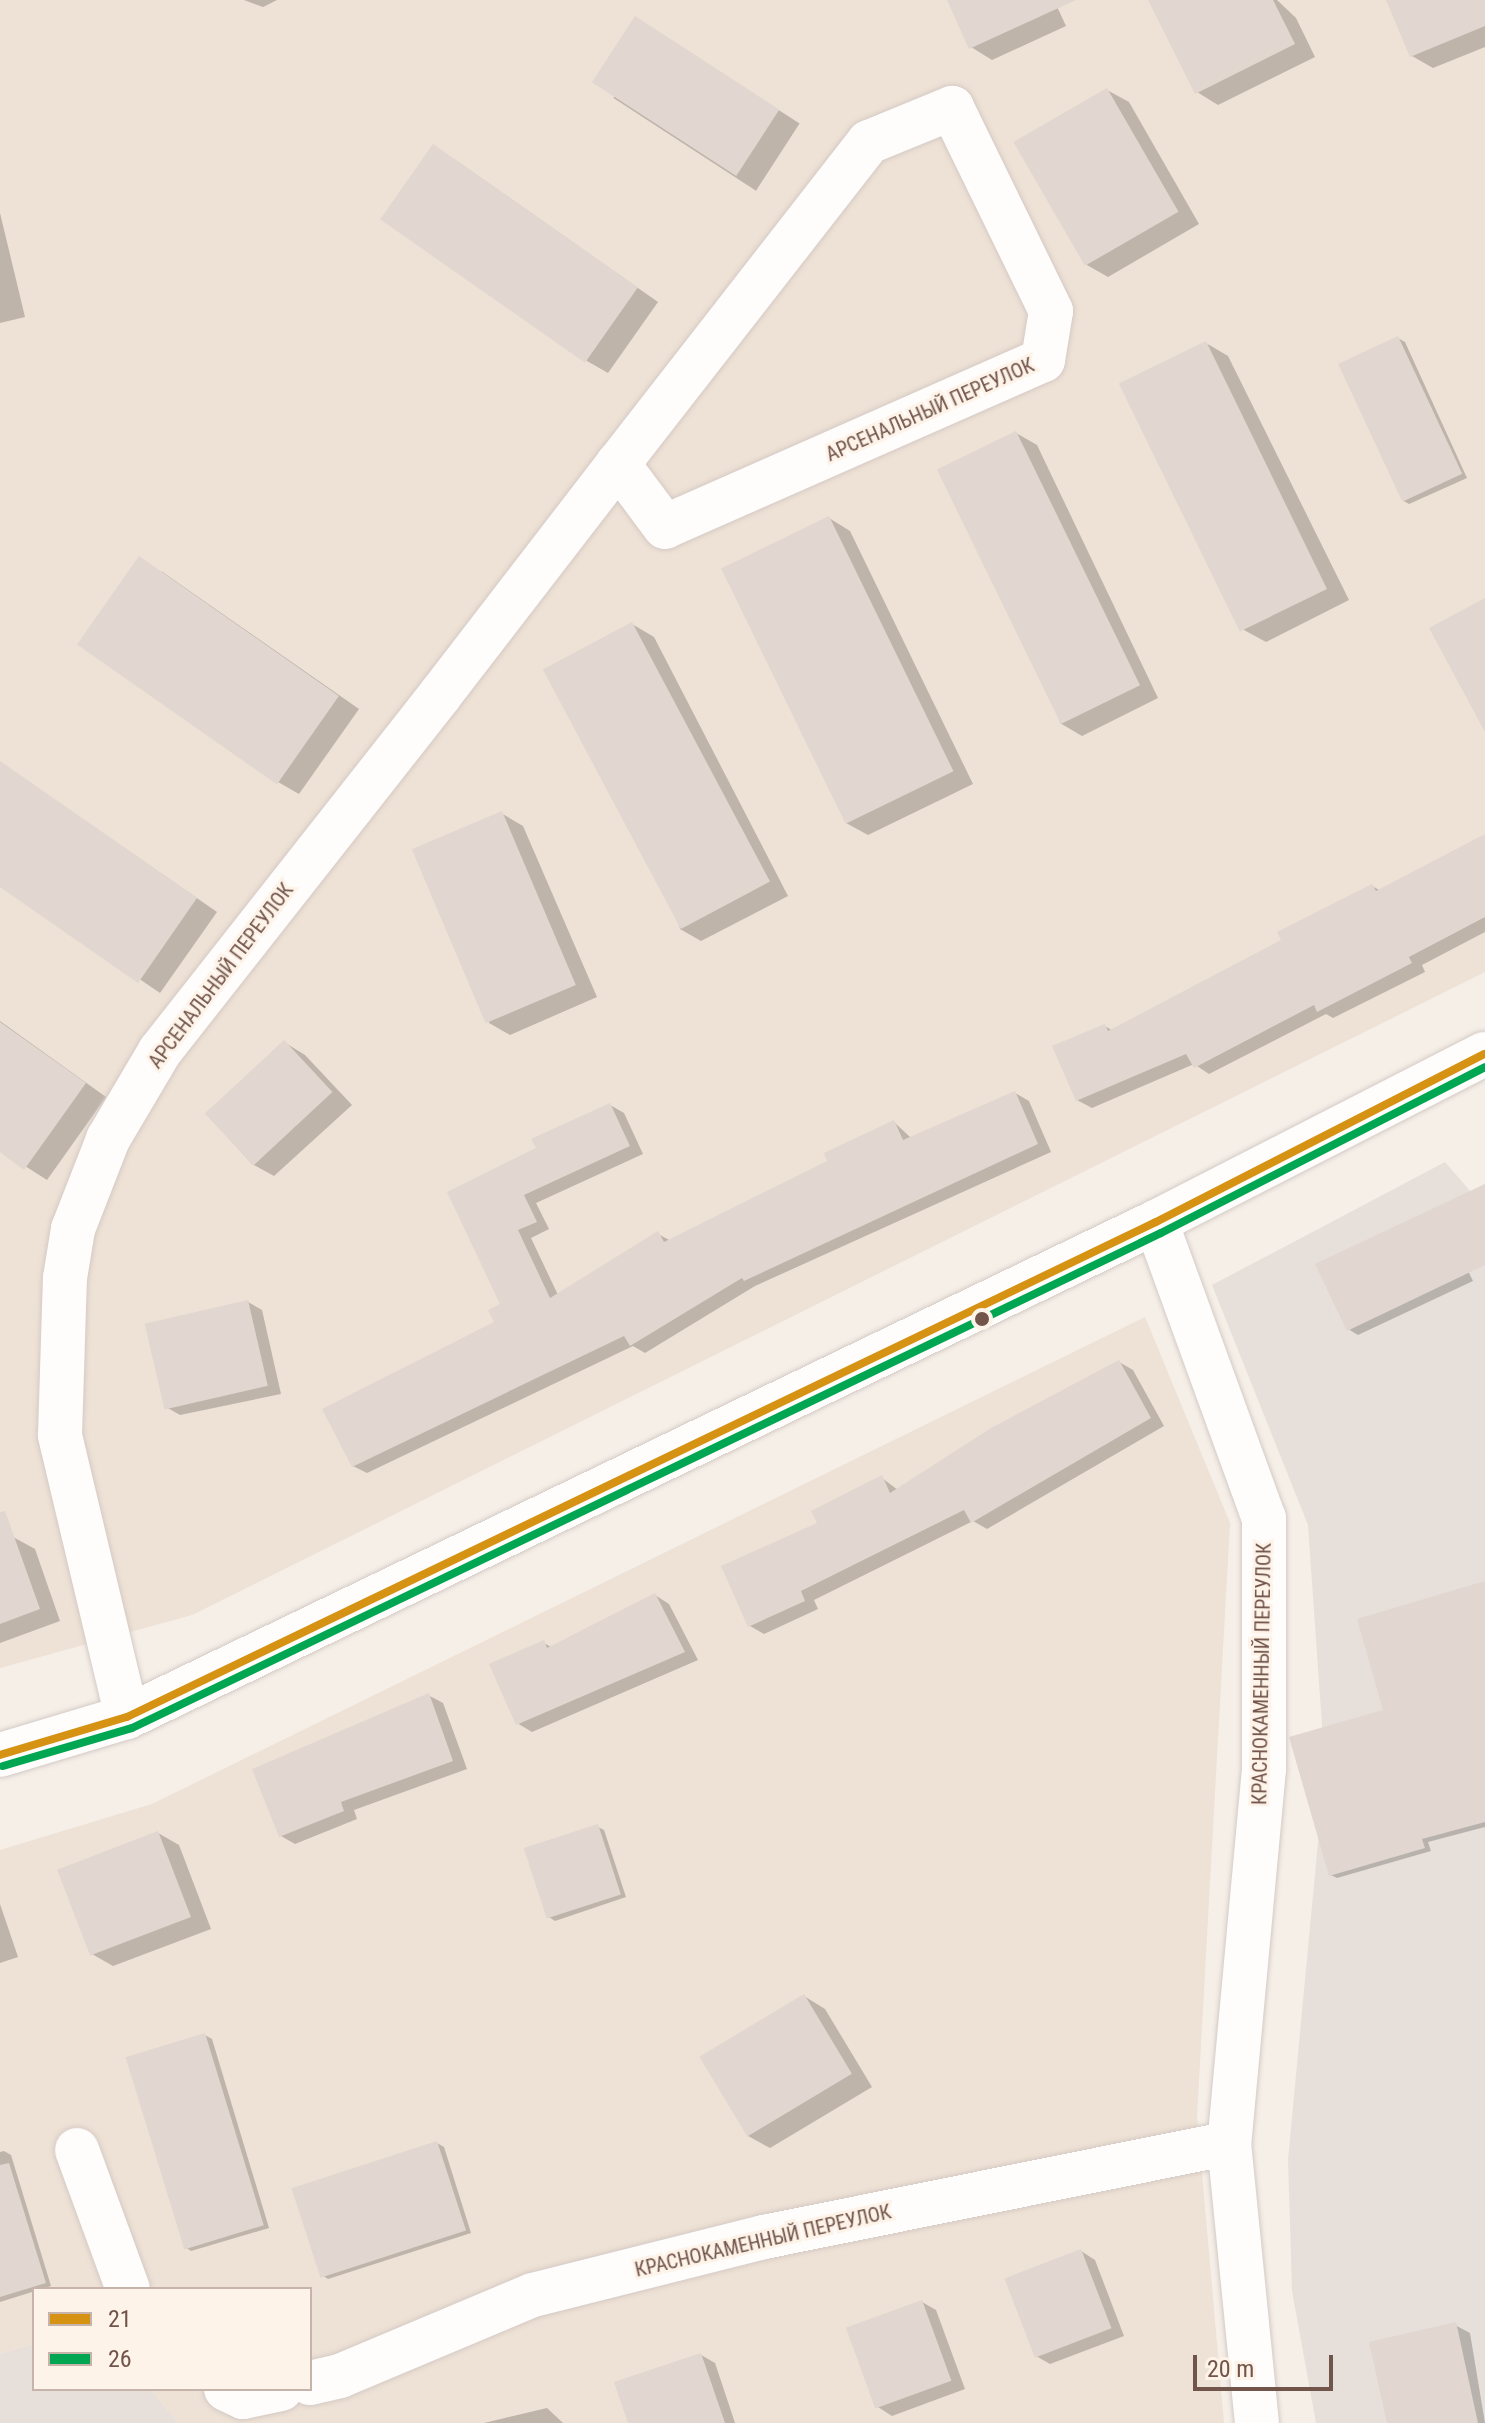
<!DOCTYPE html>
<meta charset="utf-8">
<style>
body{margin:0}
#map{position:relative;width:1485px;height:2423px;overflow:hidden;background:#f5efe8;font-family:"Roboto Condensed",sans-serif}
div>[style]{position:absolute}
.residential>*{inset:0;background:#eee1d5}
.industrial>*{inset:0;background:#e7dfd9}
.shadow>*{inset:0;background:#0003;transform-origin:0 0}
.building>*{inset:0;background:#e1d6d0;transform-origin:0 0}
.roads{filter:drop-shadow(0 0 2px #d4cac5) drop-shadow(0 0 2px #d4cac5)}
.minor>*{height:44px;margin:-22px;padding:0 22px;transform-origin:22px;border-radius:22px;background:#fefdfc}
.tertiary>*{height:44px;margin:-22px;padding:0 22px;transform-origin:22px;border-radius:22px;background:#fefdfc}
.bus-1>*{height:8px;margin:-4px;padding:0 4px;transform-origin:4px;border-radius:4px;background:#d69212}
.bus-2>*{height:8px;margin:-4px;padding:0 4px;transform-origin:4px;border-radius:4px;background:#00a651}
.dots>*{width:22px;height:22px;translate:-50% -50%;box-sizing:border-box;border:4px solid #fef3e8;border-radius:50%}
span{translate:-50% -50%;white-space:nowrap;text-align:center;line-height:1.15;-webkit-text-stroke:6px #fef3e8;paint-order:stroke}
.street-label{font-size:20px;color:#71544a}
.legend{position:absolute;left:32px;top:2287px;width:280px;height:104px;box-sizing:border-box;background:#fef3e8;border:2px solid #c6b3a9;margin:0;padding:10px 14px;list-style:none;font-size:24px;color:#71544a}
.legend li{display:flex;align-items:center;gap:16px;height:40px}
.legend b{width:40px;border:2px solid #c6b3a9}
.scale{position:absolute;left:1193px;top:2355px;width:140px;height:36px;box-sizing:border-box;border:4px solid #71544a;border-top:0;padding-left:10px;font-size:24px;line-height:28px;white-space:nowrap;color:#71544a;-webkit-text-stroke:6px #fef3e8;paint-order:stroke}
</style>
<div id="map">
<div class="residential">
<i style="clip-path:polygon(0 0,1485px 0,1485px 972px,192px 1615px,0 1668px)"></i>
<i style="clip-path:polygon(1145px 1317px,1230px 1523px,1197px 2116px,1224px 2423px,178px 2423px,150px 2389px,310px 2389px,310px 2289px,34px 2289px,34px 2344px,0 2354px,0 1850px,152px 1804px)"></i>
</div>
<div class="industrial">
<i style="clip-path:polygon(1445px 1162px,1485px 1208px,1485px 2423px,1316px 2423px,1292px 2291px,1288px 2160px,1325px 1768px,1308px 1525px,1212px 1285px)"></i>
<i style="clip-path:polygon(34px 2344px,34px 2389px,150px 2389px,178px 2423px,0 2423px,0 2354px)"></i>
</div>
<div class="shadow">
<i style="clip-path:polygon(244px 0,277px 0,263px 7px)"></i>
<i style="clip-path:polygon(949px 0,1054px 0,1066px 26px,992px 60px,971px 47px)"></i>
<i style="clip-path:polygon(1151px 0,1277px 0,1296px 18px,1315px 57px,1218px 105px,1197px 92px)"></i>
<i style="clip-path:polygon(1388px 0,1485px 0,1485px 47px,1433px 68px,1412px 56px)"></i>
<i style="left:657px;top:31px;width:170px;height:80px;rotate:33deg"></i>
<i style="clip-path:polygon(1107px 90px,1129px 102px,1199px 224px,1108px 277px,1087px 265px)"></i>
<i style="clip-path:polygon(454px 159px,658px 302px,608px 373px,587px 361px)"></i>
<i style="clip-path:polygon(0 213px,25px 317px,0 323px)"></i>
<i style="clip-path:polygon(1398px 338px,1405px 342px,1467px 478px,1409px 504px,1402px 500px)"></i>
<i style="clip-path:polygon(1206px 343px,1228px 356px,1349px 600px,1266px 642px,1244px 630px)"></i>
<i style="clip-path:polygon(1016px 433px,1037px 445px,1158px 698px,1082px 736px,1060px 723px)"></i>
<i style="clip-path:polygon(829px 518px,850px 531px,973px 784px,868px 835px,846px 823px)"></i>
<i style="clip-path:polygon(161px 571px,359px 709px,299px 794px,278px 782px)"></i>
<i style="clip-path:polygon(632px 624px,654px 637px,788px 896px,701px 941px,680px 929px)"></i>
<i style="clip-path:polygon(0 762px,217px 912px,160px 993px,0 884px)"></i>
<i style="clip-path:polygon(501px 813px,523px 826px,597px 997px,510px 1035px,489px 1023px)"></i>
<i style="clip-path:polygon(1485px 836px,1485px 932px,1422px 965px,1425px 972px,1333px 1018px,1326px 1014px,1209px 1074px,1194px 1064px,1092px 1108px,1077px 1100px,1105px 1026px,1113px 1031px,1283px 940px,1372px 886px,1381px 891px)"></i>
<i style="clip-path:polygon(0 1021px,106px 1097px,47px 1180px,0 1150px)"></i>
<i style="clip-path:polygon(284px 1042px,305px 1055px,352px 1105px,274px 1176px,252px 1164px,206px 1113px)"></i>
<i style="clip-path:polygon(1015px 1093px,1029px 1101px,1051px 1152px,755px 1286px,645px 1353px,633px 1346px,367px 1473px,353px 1466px,497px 1323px,503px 1305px,449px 1192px,538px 1149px,610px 1105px,624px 1113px,643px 1154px,536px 1203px,549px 1229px,531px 1238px,558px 1295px,658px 1234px,671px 1241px,830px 1162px,894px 1122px,911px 1138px)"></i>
<i style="clip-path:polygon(1485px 1186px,1485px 1242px,1460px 1254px,1473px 1281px,1358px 1335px,1348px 1329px)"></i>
<i style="clip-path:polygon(248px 1302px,262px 1310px,281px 1394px,180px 1415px,166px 1407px)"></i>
<i style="clip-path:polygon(1119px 1362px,1133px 1370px,1164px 1426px,987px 1529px,973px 1521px,814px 1600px,818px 1609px,764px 1634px,750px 1626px,820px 1524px,882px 1478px,898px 1490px)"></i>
<i style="clip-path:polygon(13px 1537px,35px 1549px,60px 1621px,0 1643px,0 1542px)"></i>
<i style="clip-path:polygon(1485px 1583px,1485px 1827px,1428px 1842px,1431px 1851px,1337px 1878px,1331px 1875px,1386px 1711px)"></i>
<i style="clip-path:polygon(655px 1595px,669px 1604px,698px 1660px,532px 1732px,517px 1723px,544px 1643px,553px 1648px)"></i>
<i style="clip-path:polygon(428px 1695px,443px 1703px,467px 1769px,354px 1810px,357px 1819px,295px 1844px,281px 1836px)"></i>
<i style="clip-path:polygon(598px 1827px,604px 1830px,626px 1897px,555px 1921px,549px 1917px)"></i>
<i style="clip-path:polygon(158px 1833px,179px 1845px,211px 1929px,113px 1966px,92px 1954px)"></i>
<i style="clip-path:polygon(0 1904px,18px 1957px,0 1963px)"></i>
<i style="clip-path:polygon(804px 1996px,825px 2009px,872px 2087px,770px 2148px,748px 2136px)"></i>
<i style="clip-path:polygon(205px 2035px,212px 2039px,269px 2228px,191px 2251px,185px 2247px)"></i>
<i style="clip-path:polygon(437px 2143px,444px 2147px,471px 2233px,328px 2279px,322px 2275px)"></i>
<i style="clip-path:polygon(4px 2151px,11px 2155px,51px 2286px,0 2302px,0 2152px)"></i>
<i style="clip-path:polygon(1081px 2251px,1095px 2260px,1124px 2336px,1050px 2364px,1036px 2356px)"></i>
<i style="clip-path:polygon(922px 2302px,936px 2310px,965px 2389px,892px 2416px,878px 2407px)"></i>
<i style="clip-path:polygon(1455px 2325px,1470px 2333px,1485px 2423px,1389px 2423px)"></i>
<i style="clip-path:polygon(701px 2355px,715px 2363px,735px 2423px,630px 2423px)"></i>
<i style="clip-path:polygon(547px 2408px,563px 2423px,484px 2423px)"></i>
</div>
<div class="building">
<i style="clip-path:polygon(947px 0,1076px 0,969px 49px)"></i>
<i style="clip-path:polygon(1148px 0,1273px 0,1295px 44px,1195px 94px)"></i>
<i style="clip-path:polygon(1386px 0,1485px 0,1485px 26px,1410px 57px)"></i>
<i style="left:635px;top:16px;width:172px;height:79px;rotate:33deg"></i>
<i style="left:1107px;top:88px;width:143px;height:108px;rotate:60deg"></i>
<i style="left:433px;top:144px;width:250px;height:92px;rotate:35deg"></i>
<i style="left:1398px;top:336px;width:152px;height:66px;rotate:65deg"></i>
<i style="left:1206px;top:341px;width:276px;height:97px;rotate:64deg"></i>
<i style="left:1016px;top:431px;width:283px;height:88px;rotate:64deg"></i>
<i style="left:829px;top:516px;width:284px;height:120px;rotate:64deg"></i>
<i style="left:139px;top:556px;width:244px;height:108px;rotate:35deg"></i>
<i style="clip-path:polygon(1485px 598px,1485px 732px,1429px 628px)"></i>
<i style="left:632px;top:622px;width:294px;height:101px;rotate:62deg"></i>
<i style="clip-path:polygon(0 761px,197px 898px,138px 983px,0 887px)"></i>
<i style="left:502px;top:811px;width:189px;height:98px;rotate:67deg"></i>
<i style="clip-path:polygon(1485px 834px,1485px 917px,1409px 957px,1412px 963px,1317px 1012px,1314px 1005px,1194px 1068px,1186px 1054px,1076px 1101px,1052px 1046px,1105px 1024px,1108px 1031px,1281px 940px,1277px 932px,1372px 884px,1376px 891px)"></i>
<i style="clip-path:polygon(0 1022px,86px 1083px,24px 1170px,0 1152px)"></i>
<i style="left:284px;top:1040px;width:71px;height:108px;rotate:47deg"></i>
<i style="clip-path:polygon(1015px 1091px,1038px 1144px,744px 1281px,742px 1278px,630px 1346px,624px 1336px,352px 1467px,322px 1409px,494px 1322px,488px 1310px,500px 1304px,447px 1192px,536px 1148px,531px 1139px,610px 1103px,630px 1146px,524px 1195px,537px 1222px,518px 1230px,550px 1298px,658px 1231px,664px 1242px,827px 1161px,824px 1153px,894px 1120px,903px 1140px)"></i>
<i style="clip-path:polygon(1485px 1184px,1485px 1265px,1347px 1331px,1315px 1264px)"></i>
<i style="left:248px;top:1300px;width:88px;height:106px;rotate:77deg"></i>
<i style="clip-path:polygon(1119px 1360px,1151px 1418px,971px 1523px,964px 1510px,801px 1591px,805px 1601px,748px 1627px,721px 1566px,817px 1523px,811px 1511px,882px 1475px,890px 1493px,991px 1428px)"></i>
<i style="clip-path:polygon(5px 1511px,40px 1609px,0 1624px,0 1512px)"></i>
<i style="clip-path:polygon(1485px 1581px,1485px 1822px,1422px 1839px,1425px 1848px,1329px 1876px,1289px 1737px,1383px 1710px,1357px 1619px)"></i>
<i style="clip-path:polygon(655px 1593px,685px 1652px,516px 1725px,489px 1664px,544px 1640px,547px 1648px)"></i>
<i style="clip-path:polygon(429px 1693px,453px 1761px,341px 1802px,344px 1811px,279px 1837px,252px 1769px)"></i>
<i style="left:598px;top:1824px;width:74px;height:78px;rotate:72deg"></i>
<i style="left:158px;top:1831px;width:92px;height:108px;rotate:69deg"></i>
<i style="left:804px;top:1994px;width:93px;height:122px;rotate:59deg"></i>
<i style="left:205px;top:2033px;width:201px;height:83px;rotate:73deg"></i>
<i style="left:437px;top:2141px;width:94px;height:153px;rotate:72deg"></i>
<i style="clip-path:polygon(9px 2163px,46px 2283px,0 2297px,0 2165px)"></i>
<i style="left:1081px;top:2249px;width:85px;height:82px;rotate:69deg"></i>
<i style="left:922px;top:2300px;width:86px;height:81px;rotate:70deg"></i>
<i style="clip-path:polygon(1456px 2322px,1478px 2423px,1387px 2423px,1369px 2342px)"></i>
<i style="clip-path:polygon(701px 2353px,725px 2423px,628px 2423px,614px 2382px)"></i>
</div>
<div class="roads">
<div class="minor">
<i style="left:1156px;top:1222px;width:315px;rotate:70deg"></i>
<i style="left:1264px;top:1518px;width:251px;rotate:90deg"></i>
<i style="left:1264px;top:1769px;width:376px;rotate:95.3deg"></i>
<i style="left:1229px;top:2143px;width:281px;rotate:84.3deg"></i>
<i style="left:127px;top:1717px;width:290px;rotate:-103.4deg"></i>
<i style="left:60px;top:1435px;width:157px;rotate:-88.2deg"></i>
<i style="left:65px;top:1278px;width:50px;rotate:-80.7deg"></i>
<i style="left:73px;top:1229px;width:97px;rotate:-68.7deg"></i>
<i style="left:108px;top:1139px;width:102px;rotate:-59.4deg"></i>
<i style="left:160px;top:1051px;width:453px;rotate:-51.8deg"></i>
<i style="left:440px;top:695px;width:292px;rotate:-52.4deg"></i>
<i style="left:618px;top:464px;width:408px;rotate:-52.1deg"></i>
<i style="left:869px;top:142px;width:90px;rotate:-22.3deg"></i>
<i style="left:952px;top:108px;width:226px;rotate:64deg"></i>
<i style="left:1051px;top:311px;width:50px;rotate:99.3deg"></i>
<i style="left:1043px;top:360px;width:413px;rotate:156.2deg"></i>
<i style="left:665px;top:527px;width:79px;rotate:-126.7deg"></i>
<i style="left:77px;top:2150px;width:148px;rotate:69.9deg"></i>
<i style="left:310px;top:2383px;width:31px;rotate:-13deg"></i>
<i style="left:340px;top:2376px;width:209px;rotate:-22.8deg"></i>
<i style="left:533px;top:2295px;width:238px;rotate:-14.1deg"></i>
<i style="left:764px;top:2237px;width:474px;rotate:-11.4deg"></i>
<i style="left:226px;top:2389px;width:19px;rotate:25deg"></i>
<i style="left:243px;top:2397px;width:39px;rotate:-12deg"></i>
</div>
<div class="tertiary">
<i style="left:0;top:1755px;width:133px;rotate:-16.7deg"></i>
<i style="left:127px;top:1717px;width:1142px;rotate:-25.69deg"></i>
<i style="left:1156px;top:1222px;width:369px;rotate:-27.1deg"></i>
</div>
</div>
<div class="bus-1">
<i style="left:0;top:1755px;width:133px;rotate:-16.7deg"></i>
<i style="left:127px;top:1717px;width:1142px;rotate:-25.69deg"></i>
<i style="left:1156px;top:1222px;width:369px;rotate:-27.1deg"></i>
</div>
<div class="bus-2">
<i style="left:3px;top:1766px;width:134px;rotate:-16.4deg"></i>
<i style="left:132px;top:1728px;width:1142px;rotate:-25.69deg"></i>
<i style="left:1161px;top:1233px;width:364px;rotate:-27.1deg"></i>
</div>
<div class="dots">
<i style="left:982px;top:1319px;background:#71544a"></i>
</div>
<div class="street-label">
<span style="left:930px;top:410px;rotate:-24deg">АРСЕНАЛЬНЫЙ ПЕРЕУЛОК</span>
<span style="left:221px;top:976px;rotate:-53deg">АРСЕНАЛЬНЫЙ ПЕРЕУЛОК</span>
<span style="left:1262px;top:1674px;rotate:-89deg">КРАСНОКАМЕННЫЙ ПЕРЕУЛОК</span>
<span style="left:763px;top:2241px;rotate:-13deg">КРАСНОКАМЕННЫЙ ПЕРЕУЛОК</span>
</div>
<ul class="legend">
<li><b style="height:10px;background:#d69212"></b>21</li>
<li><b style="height:10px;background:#00a651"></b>26</li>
</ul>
<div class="scale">20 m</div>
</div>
